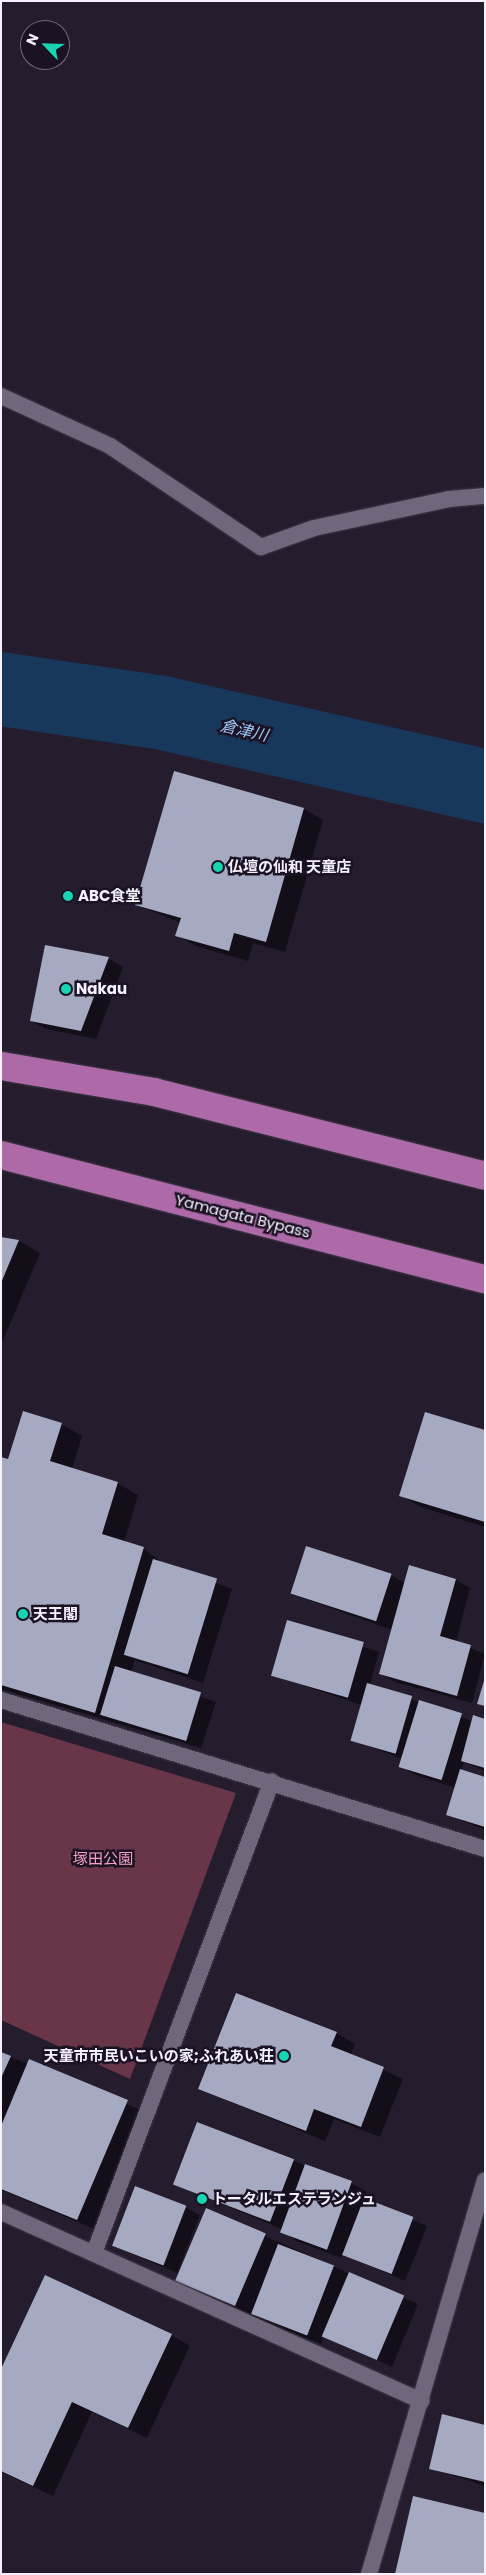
<!DOCTYPE html>
<meta charset="utf-8">
<style>
body{margin:0}
#map{position:relative;width:486px;height:2575px;overflow:hidden;background:#251c2e;font-family:Poppins,"Noto Sans JP",sans-serif}
div>[style]{position:absolute}
.green>*{inset:0;background:#683648}
.shadow>*{inset:0;background:#0007}
.river>*{height:74px;margin:-37px;padding:0 37px;transform-origin:37px;border-radius:37px;background:#17375b}
.building>*{inset:0;background:#a6a9c2;transform-origin:0 0}
.roads{filter:drop-shadow(0 0 1px #413a49) drop-shadow(0 0 1px #413a49)}
.service>*{height:16px;margin:-8px;padding:0 8px;transform-origin:8px;border-radius:8px;background:#71677d}
.trunk>*{height:28px;margin:-14px;padding:0 14px;transform-origin:14px;border-radius:14px;background:#ae6aa8}
.dots>*{width:14px;height:14px;translate:-50% -50%;box-sizing:border-box;border:2px solid #1b1324;border-radius:50%}
span{translate:-50% -50%;white-space:nowrap;text-align:center;line-height:1.15;-webkit-text-stroke:5px #1b1324;paint-order:stroke}
.poi-label{font-size:15px;color:#f7f1fe;font-weight:700}
.left{translate:0 -50%;text-align:left}
.right{translate:-100% -50%;text-align:right}
.street-label{font-size:15px;color:#f7f1fe}
.park-label{font-size:15px;color:#f7a2bf}
.water-label{font-size:16px;color:#a1cbfd;font-style:italic}
.frame{position:absolute;inset:0;border:2px solid #f7f1fe;pointer-events:none}
.north{position:absolute;left:20px;top:20px;width:50px;height:50px;box-sizing:border-box;background:#1b1324;border:1px solid #736c7b;border-radius:50%;rotate:294deg;font-size:14px;font-weight:700;line-height:20px;text-align:center;color:#f7f1fe}
.north::after{content:'';display:block;margin:auto;width:18px;height:22px;background:#17d5b2;clip-path:polygon(50% 0,100% 100%,50% 72%,0 100%)}
</style>
<div id="map">
<div class="green">
<i style="clip-path:polygon(1px 1722px,236px 1793px,130px 2079px,1px 2020px)"></i>
</div>
<div class="shadow">
<i style="clip-path:polygon(175px 772px,304px 809px,323px 820px,285px 952px,253px 943px,248px 961px,196px 946px,177px 935px,181px 923px,137px 905px)"></i>
<i style="clip-path:polygon(108px 958px,123px 967px,96px 1039px,46px 1029px,31px 1021px)"></i>
<i style="clip-path:polygon(1px 1238px,19px 1241px,40px 1253px,1px 1345px)"></i>
<i style="clip-path:polygon(61px 1424px,82px 1436px,72px 1469px,117px 1483px,138px 1495px,124px 1543px,144px 1549px,164px 1564px,232px 1589px,203px 1683px,135px 1660px,131px 1672px,216px 1702px,201px 1748px,1px 1689px,1px 1459px,9px 1461px)"></i>
<i style="clip-path:polygon(485px 1432px,485px 1527px,421px 1507px,400px 1495px)"></i>
<i style="clip-path:polygon(391px 1575px,405px 1583px,456px 1580px,470px 1588px,456px 1642px,485px 1654px,472px 1703px,395px 1682px,380px 1673px,392px 1630px,292px 1594px)"></i>
<i style="clip-path:polygon(288px 1621px,379px 1652px,370px 1685px,473px 1721px,485px 1720px,485px 1771px,464px 1762px,461px 1771px,485px 1778px,485px 1830px,448px 1815px,456px 1788px,415px 1775px,400px 1766px,402px 1759px,351px 1739px,361px 1705px,272px 1675px)"></i>
<i style="clip-path:polygon(336px 2033px,355px 2044px,351px 2055px,403px 2079px,380px 2137px,334px 2119px,325px 2141px,200px 2089px)"></i>
<i style="clip-path:polygon(1px 2053px,146px 2112px,97px 2230px,1px 2190px)"></i>
<i style="clip-path:polygon(198px 2124px,351px 2183px,366px 2191px,363px 2199px,427px 2226px,405px 2281px,343px 2254px,341px 2258px,296px 2241px,282px 2229px,174px 2184px)"></i>
<i style="clip-path:polygon(185px 2207px,200px 2215px,177px 2273px,114px 2246px)"></i>
<i style="clip-path:polygon(207px 2210px,418px 2304px,392px 2367px,324px 2336px,321px 2344px,266px 2322px,178px 2280px)"></i>
<i style="clip-path:polygon(171px 2335px,190px 2346px,147px 2438px,92px 2412px,53px 2496px,1px 2472px,1px 2372px)"></i>
<i style="clip-path:polygon(485px 2426px,485px 2486px,430px 2468px)"></i>
</div>
<div class="river">
<i style="left:1px;top:689px;width:164px;rotate:8.4deg"></i>
<i style="left:163px;top:713px;width:330px;rotate:12.8deg"></i>
</div>
<div class="building">
<i style="clip-path:polygon(174px 771px,304px 808px,266px 942px,234px 933px,229px 951px,175px 936px,181px 918px,135px 905px)"></i>
<i style="clip-path:polygon(45px 945px,109px 957px,81px 1031px,30px 1021px)"></i>
<i style="clip-path:polygon(1px 1237px,19px 1240px,1px 1283px)"></i>
<i style="clip-path:polygon(23px 1411px,62px 1423px,50px 1461px,118px 1482px,102px 1534px,144px 1547px,95px 1713px,1px 1685px,1px 1457px,8px 1459px)"></i>
<i style="clip-path:polygon(425px 1412px,485px 1430px,485px 1522px,399px 1496px)"></i>
<i style="left:306px;top:1546px;width:90px;height:50px;rotate:18deg"></i>
<i style="left:153px;top:1559px;width:67px;height:100px;rotate:17deg"></i>
<i style="clip-path:polygon(409px 1565px,456px 1579px,440px 1636px,471px 1645px,457px 1696px,379px 1674px)"></i>
<i style="left:287px;top:1620px;width:80px;height:58px;rotate:16deg"></i>
<i style="left:115px;top:1666px;width:90px;height:51px;rotate:17deg"></i>
<i style="clip-path:polygon(484px 1681px,485px 1681px,485px 1706px,477px 1704px)"></i>
<i style="left:367px;top:1683px;width:47px;height:60px;rotate:16deg"></i>
<i style="left:419px;top:1700px;width:45px;height:70px;rotate:17deg"></i>
<i style="clip-path:polygon(473px 1715px,485px 1719px,485px 1768px,461px 1761px)"></i>
<i style="clip-path:polygon(460px 1769px,485px 1777px,485px 1827px,446px 1815px)"></i>
<i style="clip-path:polygon(236px 1993px,337px 2032px,331px 2046px,384px 2067px,361px 2127px,314px 2109px,306px 2131px,198px 2089px)"></i>
<i style="clip-path:polygon(1px 2052px,11px 2056px,1px 2078px)"></i>
<i style="clip-path:polygon(29px 2059px,128px 2100px,77px 2220px,1px 2189px,1px 2126px)"></i>
<i style="left:197px;top:2122px;width:104px;height:67px;rotate:21deg"></i>
<i style="left:305px;top:2164px;width:50px;height:73px;rotate:20deg"></i>
<i style="left:135px;top:2186px;width:55px;height:64px;rotate:21deg"></i>
<i style="left:364px;top:2198px;width:53px;height:61px;rotate:21deg"></i>
<i style="left:206px;top:2208px;width:65px;height:79px;rotate:23deg"></i>
<i style="left:278px;top:2244px;width:60px;height:75px;rotate:21deg"></i>
<i style="left:349px;top:2272px;width:60px;height:70px;rotate:23deg"></i>
<i style="clip-path:polygon(45px 2275px,172px 2334px,128px 2428px,72px 2402px,33px 2486px,1px 2471px,1px 2369px)"></i>
<i style="clip-path:polygon(442px 2414px,485px 2425px,485px 2482px,429px 2469px)"></i>
<i style="clip-path:polygon(413px 2496px,485px 2513px,485px 2574px,395px 2574px)"></i>
</div>
<div class="roads">
<div class="service">
<i style="left:1px;top:396px;width:120px;rotate:24.6deg"></i>
<i style="left:110px;top:446px;width:182px;rotate:33.8deg"></i>
<i style="left:261px;top:547px;width:56px;rotate:-19.7deg"></i>
<i style="left:314px;top:528px;width:138px;rotate:-12.1deg"></i>
<i style="left:449px;top:499px;width:36px;rotate:-5deg"></i>
<i style="left:1px;top:1700px;width:506px;rotate:17.11deg"></i>
<i style="left:1px;top:2212px;width:461px;rotate:24.2deg"></i>
<i style="left:94px;top:2253px;width:504px;rotate:-69.34deg"></i>
<i style="left:369px;top:2574px;width:410px;rotate:-73.6deg"></i>
</div>
<div class="trunk">
<i style="left:1px;top:1066px;width:155px;rotate:9.6deg"></i>
<i style="left:154px;top:1092px;width:341px;rotate:14.2deg"></i>
<i style="left:1px;top:1155px;width:500px;rotate:14.4deg"></i>
</div>
</div>
<div class="dots">
<i style="left:218px;top:867px;background:#17d5b2"></i>
<i style="left:68px;top:896px;background:#17d5b2"></i>
<i style="left:66px;top:989px;background:#17d5b2"></i>
<i style="left:23px;top:1614px;background:#17d5b2"></i>
<i style="left:284px;top:2056px;background:#17d5b2"></i>
<i style="left:202px;top:2199px;background:#17d5b2"></i>
</div>
<div class="poi-label">
<span class="left" style="left:228px;top:867px">仏壇の仙和 天童店</span>
<span class="left" style="left:78px;top:896px">ABC食堂</span>
<span class="left" style="left:76px;top:989px">Nakau</span>
<span class="left" style="left:33px;top:1614px">天王閣</span>
<span class="right" style="left:274px;top:2056px">天童市市民いこいの家;ふれあい荘</span>
<span class="left" style="left:212px;top:2199px">トータルエステランジュ</span>
</div>
<div class="street-label">
<span style="left:243px;top:1216px;rotate:14deg">Yamagata Bypass</span>
</div>
<div class="park-label">
<span style="left:103px;top:1859px">塚田公園</span>
</div>
<div class="water-label">
<span style="left:244px;top:731px;rotate:13deg">倉津川</span>
</div>
<div class="frame"></div>
<div class="north">N</div>
</div>
